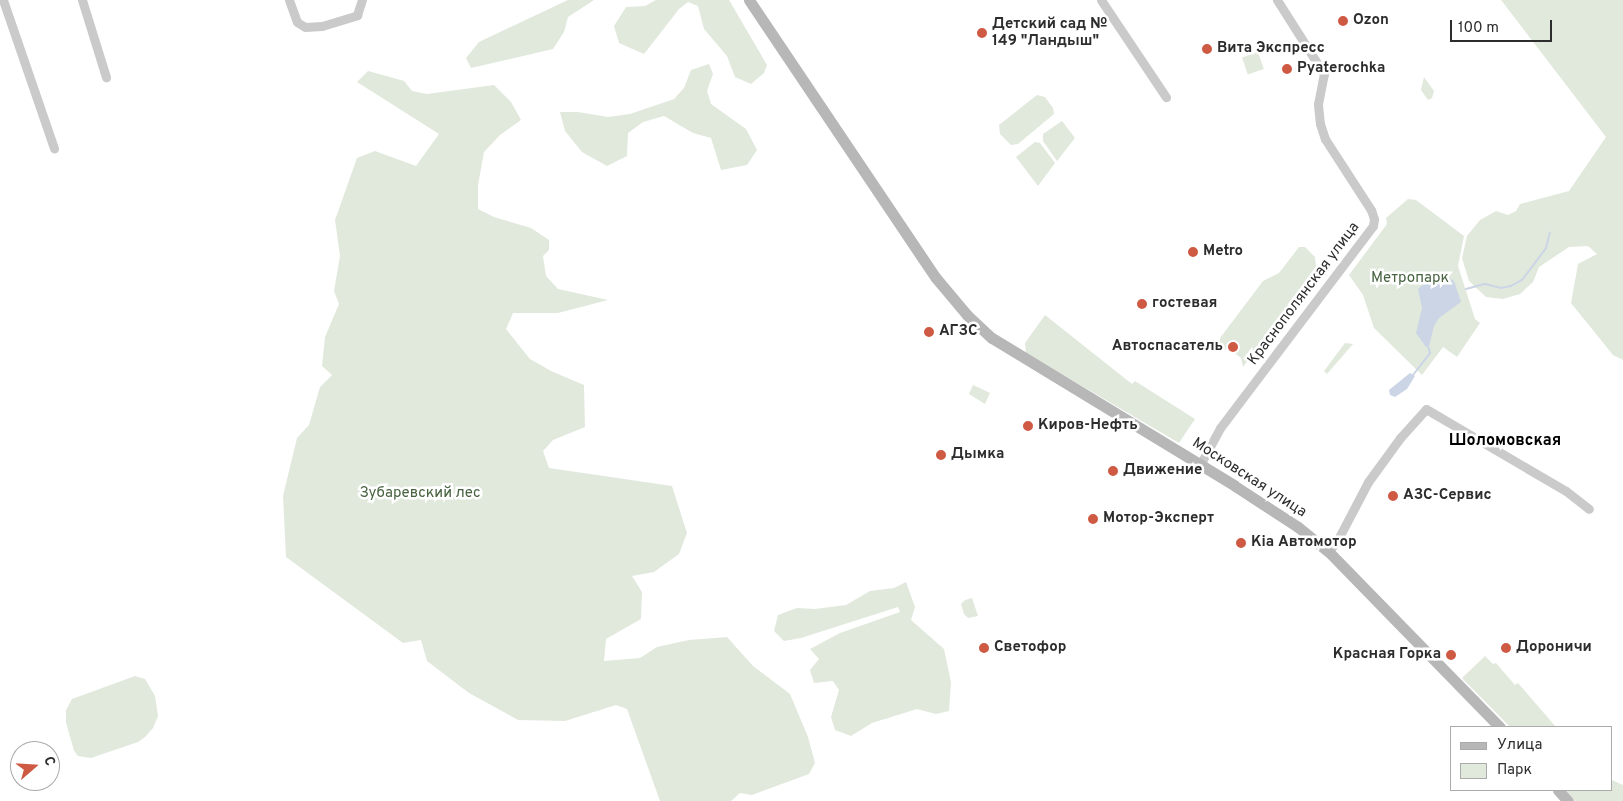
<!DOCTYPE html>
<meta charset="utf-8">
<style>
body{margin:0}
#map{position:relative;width:1623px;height:801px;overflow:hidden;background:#fff;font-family:Overpass,sans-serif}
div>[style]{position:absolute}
.green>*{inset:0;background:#e0e9dc;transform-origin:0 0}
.water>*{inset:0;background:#cbd5e6}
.stream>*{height:2px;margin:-1px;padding:0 1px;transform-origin:1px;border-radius:1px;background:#cbd5e6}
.minor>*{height:9px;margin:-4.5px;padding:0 4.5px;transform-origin:4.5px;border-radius:4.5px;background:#cacaca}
.secondary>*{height:11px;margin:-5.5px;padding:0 5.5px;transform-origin:5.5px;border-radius:5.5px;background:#b7b7b7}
.dots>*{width:14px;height:14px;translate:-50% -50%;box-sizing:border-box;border:2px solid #fff;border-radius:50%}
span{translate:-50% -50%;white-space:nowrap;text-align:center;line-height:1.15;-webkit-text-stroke:5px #fff;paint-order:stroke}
.poi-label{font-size:15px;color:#2d2d2d;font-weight:700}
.left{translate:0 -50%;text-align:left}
.right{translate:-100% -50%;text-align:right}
.park-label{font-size:15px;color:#486340}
.street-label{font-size:15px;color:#2d2d2d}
.neighbourhood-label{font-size:16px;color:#000;font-weight:700}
.legend{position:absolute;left:1450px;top:726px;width:162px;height:65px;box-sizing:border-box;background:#fff;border:1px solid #ababab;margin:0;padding:6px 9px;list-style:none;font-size:15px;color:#2d2d2d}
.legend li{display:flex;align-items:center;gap:10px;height:25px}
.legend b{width:25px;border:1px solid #ababab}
.north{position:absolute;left:10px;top:741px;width:50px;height:50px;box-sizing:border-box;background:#fff;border:1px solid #ababab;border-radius:50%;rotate:71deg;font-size:14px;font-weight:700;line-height:20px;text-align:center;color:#2d2d2d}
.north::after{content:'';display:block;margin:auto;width:18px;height:22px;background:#cf5a44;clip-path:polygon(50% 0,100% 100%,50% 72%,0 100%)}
.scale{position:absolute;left:1450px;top:20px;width:102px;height:22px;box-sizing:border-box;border:2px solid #2d2d2d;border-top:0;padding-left:6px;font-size:15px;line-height:18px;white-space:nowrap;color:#2d2d2d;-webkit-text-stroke:4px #fff;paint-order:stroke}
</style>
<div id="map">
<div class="green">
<i style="clip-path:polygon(568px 0,594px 0,568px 17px,564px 32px,553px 49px,471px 68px,466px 58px,479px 42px)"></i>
<i style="clip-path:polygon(656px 0,729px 0,767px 65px,764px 73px,751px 84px,735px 77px,727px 56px,704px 29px,698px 6px,688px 2px,679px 9px,644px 54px,619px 43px,614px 26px,626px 7px,645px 6px)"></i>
<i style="clip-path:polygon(1501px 0,1623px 0,1623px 360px,1613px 355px,1571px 303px,1578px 264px,1597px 254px,1588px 246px,1569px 247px,1539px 267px,1533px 282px,1520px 294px,1503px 299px,1486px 297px,1469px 281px,1462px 258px,1467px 236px,1480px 220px,1496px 211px,1508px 215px,1516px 211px,1520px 204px,1569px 191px,1606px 137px)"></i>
<i style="left:1258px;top:52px;width:18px;height:17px;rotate:71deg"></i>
<i style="clip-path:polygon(709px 64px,713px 74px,707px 91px,711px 104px,746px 129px,757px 150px,747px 165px,721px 170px,711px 138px,693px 133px,664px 116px,643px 122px,628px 133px,627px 156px,607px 166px,582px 152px,565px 131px,560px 112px,578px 112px,608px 117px,630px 114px,674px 99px,684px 88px,691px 70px)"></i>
<i style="clip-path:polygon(368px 71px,404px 81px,412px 91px,427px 94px,494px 85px,511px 102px,521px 120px,500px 135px,484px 152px,478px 185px,478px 209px,494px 217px,531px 228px,549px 240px,549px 250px,543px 256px,546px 276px,558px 289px,608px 300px,558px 313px,513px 313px,506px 329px,530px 359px,551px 371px,584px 385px,585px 427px,553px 440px,543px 451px,549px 468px,672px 486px,687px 533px,679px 554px,654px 572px,632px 576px,642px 592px,641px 619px,606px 639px,604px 661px,640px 658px,657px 647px,689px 640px,727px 637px,753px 666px,790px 694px,808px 737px,815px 763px,809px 774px,752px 795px,740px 793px,731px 801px,660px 801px,627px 709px,616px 705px,565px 721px,518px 720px,469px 693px,427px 661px,421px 640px,403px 643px,286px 557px,283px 496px,297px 438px,309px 425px,320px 387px,332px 375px,322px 366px,325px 337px,339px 304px,334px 291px,340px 256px,335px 220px,357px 158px,375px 151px,416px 166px,439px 134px,357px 82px)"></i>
<i style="clip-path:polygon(1424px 77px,1434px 91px,1432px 98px,1428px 100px,1421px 90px)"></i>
<i style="clip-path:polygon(1037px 95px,1045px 97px,1053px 108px,1054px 114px,1018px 144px,1011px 145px,1000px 134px,999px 125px)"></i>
<i style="clip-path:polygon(1062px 121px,1075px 138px,1057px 161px,1043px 141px,1043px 134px)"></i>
<i style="clip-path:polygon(1035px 142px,1040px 143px,1055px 163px,1038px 186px,1016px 157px)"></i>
<i style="clip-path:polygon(1408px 199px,1416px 200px,1464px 236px,1458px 266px,1475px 319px,1480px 323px,1457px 357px,1443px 347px,1422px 375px,1374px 328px,1363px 295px,1349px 275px,1387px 224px,1386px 218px)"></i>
<i style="clip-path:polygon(1299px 247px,1305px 247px,1315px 257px,1316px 267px,1243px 367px,1241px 358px,1228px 348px,1222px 351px,1219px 347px,1220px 338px,1263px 281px,1279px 273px)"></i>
<i style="clip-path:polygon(1045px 315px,1132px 384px,1135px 381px,1195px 419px,1179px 443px,1026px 353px,1025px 343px)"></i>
<i style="clip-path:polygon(1345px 343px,1353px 344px,1327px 374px,1324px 371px)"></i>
<i style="clip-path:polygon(973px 385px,990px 393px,985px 404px,969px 394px)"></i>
<i style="clip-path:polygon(906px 582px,915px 607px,911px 620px,944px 649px,951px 682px,949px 711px,936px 714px,917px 709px,872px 723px,851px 736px,835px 730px,831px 717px,839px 690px,833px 681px,814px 683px,810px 670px,819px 659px,810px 649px,840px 633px,900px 612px,898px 607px,801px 638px,784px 641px,774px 631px,778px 615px,797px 608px,815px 609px,846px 605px,870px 591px,894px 588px)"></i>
<i style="clip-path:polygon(972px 598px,978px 616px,968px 618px,964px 614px,961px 604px,965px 600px)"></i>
<i style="clip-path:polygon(1485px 656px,1493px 664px,1496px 663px,1515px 685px,1518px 683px,1556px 727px,1510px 727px,1462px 678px)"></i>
<i style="clip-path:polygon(135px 676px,145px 679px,155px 696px,158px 716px,153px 728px,145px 737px,138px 742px,91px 758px,78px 756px,74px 751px,66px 722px,66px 710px,72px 699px)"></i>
<i style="clip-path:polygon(1612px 780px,1623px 785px,1623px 801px,1575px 801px,1566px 790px,1612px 790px)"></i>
</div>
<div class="water">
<i style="clip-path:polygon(1446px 276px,1454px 281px,1461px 302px,1439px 318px,1434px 326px,1429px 346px,1426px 347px,1416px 333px,1422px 308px,1418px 289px,1427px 281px)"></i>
<i style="clip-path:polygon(1410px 373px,1415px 376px,1407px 389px,1395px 397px,1390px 395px,1389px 390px)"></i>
</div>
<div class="stream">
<i style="left:1466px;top:289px;width:20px;rotate:-15deg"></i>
<i style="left:1485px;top:284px;width:16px;rotate:14deg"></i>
<i style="left:1501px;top:288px;width:10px;rotate:-11deg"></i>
<i style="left:1511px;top:286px;width:13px;rotate:-29deg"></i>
<i style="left:1522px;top:280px;width:40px;rotate:-53deg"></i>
<i style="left:1546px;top:248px;width:16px;rotate:-76deg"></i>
<i style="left:1413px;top:375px;width:28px;rotate:-52deg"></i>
<i style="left:1430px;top:353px;width:7px;rotate:-106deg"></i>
</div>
<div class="minor">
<i style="left:3px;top:0;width:157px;rotate:71deg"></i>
<i style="left:82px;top:0;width:81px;rotate:72.7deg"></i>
<i style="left:289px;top:0;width:23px;rotate:70deg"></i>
<i style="left:297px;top:22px;width:9px;rotate:32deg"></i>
<i style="left:305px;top:27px;width:17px;rotate:-3deg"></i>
<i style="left:322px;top:26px;width:37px;rotate:-17deg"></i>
<i style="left:357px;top:15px;width:16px;rotate:-72deg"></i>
<i style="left:1101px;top:0;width:117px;rotate:56.2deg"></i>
<i style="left:1200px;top:465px;width:42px;rotate:-61.6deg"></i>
<i style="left:1220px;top:428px;width:253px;rotate:-52.9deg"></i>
<i style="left:1373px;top:226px;width:7px;rotate:-82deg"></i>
<i style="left:1374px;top:219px;width:9px;rotate:-108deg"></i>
<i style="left:1371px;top:210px;width:85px;rotate:-122.9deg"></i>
<i style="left:1325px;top:139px;width:16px;rotate:-108deg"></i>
<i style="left:1320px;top:124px;width:20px;rotate:-96deg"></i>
<i style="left:1318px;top:104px;width:31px;rotate:-79deg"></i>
<i style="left:1324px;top:74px;width:88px;rotate:-122.4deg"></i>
<i style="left:1328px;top:551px;width:11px;rotate:-45deg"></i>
<i style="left:1336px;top:543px;width:69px;rotate:-62.3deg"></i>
<i style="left:1368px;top:482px;width:54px;rotate:-54deg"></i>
<i style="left:1400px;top:438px;width:39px;rotate:-48deg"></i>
<i style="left:1426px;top:409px;width:162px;rotate:30.4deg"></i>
<i style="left:1566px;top:491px;width:29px;rotate:38deg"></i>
</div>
<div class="secondary">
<i style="left:749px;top:0;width:335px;rotate:56.1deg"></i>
<i style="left:936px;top:278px;width:48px;rotate:50deg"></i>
<i style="left:967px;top:315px;width:34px;rotate:43deg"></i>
<i style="left:992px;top:338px;width:285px;rotate:31.3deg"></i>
<i style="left:1235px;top:486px;width:75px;rotate:33.1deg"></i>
<i style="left:1298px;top:527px;width:38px;rotate:39deg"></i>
<i style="left:1328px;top:551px;width:246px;rotate:45.7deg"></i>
<i style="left:1558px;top:790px;width:15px;rotate:48deg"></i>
</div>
<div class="dots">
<i style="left:1343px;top:21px;background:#cf5a44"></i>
<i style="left:982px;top:33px;background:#cf5a44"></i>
<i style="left:1207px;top:49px;background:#cf5a44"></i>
<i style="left:1287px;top:69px;background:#cf5a44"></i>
<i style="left:1193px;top:252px;background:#cf5a44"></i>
<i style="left:1142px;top:304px;background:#cf5a44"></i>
<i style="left:929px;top:332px;background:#cf5a44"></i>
<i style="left:1233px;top:347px;background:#cf5a44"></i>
<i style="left:1028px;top:426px;background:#cf5a44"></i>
<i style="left:941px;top:455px;background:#cf5a44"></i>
<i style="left:1113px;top:471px;background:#cf5a44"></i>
<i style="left:1393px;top:496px;background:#cf5a44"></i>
<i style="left:1093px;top:519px;background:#cf5a44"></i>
<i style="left:1241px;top:543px;background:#cf5a44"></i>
<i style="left:984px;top:648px;background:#cf5a44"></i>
<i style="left:1506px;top:648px;background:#cf5a44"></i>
<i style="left:1451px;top:655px;background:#cf5a44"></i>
</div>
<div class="poi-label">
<span class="left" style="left:1353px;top:21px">Ozon</span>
<span class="left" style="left:992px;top:33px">Детский сад №<br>149 "Ландыш"</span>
<span class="left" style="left:1217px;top:49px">Вита Экспресс</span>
<span class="left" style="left:1297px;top:69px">Pyaterochka</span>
<span class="left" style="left:1203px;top:252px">Metro</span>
<span class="left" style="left:1152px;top:304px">гостевая</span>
<span class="left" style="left:939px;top:332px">АГЗС</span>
<span class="right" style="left:1223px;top:347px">Автоспасатель</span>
<span class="left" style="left:1038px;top:426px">Киров-Нефть</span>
<span class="left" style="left:951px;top:455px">Дымка</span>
<span class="left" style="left:1123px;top:471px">Движение</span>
<span class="left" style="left:1403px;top:496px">АЗС-Сервис</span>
<span class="left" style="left:1103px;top:519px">Мотор-Эксперт</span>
<span class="left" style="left:1251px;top:543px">Kia Автомотор</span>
<span class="left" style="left:994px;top:648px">Светофор</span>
<span class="left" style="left:1516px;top:648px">Дороничи</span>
<span class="right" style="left:1441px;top:655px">Красная Горка</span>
</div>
<div class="park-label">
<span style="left:1410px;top:279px">Метропарк</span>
<span style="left:420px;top:494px">Зубаревский лес</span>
</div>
<div class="street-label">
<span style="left:1304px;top:294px;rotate:-53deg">Краснополянская улица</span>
<span style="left:1249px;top:478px;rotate:33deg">Московская улица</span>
</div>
<div class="neighbourhood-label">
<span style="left:1505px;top:441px">Шоломовская</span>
</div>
<ul class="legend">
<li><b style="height:6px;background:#b7b7b7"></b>Улица</li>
<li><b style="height:14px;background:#e0e9dc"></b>Парк</li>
</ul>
<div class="north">С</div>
<div class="scale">100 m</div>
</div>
